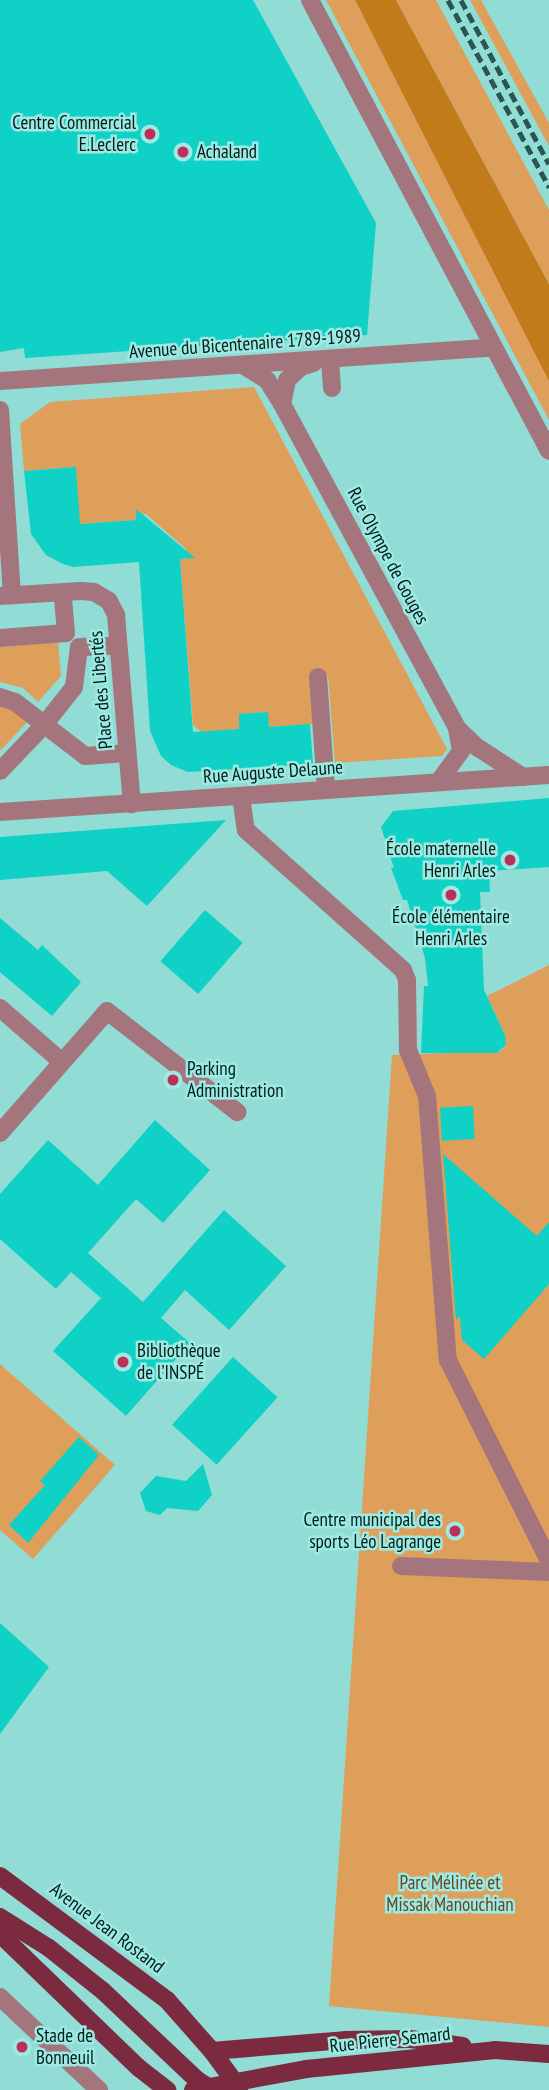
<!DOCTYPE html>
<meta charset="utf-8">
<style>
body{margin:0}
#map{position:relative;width:549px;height:2090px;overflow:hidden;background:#91dcd4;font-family:"PT Sans Narrow",sans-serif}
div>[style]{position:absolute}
.green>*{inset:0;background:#dd9f59}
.forest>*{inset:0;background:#c17b1a}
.building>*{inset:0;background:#10d1c5;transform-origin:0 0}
.minor>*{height:18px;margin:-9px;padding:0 9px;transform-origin:9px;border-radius:9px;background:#a4757d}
.major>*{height:18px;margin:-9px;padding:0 9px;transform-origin:9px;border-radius:9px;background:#7b2a3f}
.rail>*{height:5px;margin-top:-2.5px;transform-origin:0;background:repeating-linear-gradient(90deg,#2b5551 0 10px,transparent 0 15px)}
.dots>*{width:19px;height:19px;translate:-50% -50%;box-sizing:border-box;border:4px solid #9ee9e1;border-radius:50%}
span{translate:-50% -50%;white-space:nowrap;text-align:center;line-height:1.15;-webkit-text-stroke:5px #9ee9e1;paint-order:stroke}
.poi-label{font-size:19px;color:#001d1a}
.right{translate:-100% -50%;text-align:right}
.left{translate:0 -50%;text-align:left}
.street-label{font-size:19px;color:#001d1a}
.park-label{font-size:19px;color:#654623}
</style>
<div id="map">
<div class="green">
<i style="clip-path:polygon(326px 0,355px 0,549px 379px,549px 420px)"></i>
<i style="clip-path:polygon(396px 0,436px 0,549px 210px,549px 284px)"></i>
<i style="clip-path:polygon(470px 0,481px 0,549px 123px,549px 146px)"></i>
<i style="clip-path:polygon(254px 387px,447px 749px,442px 756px,335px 763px,328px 676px,310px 678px,314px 724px,269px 727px,267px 712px,239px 714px,239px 729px,201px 732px,193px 725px,180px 559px,187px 559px,186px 549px,146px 514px,136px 515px,136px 520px,79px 524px,76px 467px,24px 471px,20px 424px,50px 402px)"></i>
<i style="clip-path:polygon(58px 642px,61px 676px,38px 702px,23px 688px,0 682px,0 647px)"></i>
<i style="clip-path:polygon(0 705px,8px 707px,27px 722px,0 751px)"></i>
<i style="clip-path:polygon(549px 965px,549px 2027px,329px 2006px,392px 1055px,501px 1051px,506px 1045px,505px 1035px,487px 996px)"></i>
<i style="clip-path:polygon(0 1364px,115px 1465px,33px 1559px,0 1530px)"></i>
</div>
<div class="forest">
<i style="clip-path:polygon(355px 0,396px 0,549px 284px,549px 381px)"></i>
</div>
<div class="building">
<i style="clip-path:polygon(0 0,253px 0,376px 223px,367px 335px,25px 358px,24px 348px,0 352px)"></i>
<i style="clip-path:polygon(76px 467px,80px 524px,136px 520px,136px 509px,195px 558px,180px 559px,193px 732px,239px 729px,239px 714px,268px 712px,269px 727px,310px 724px,313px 764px,188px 772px,171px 765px,161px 756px,150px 731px,139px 562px,73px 567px,63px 564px,46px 555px,31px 534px,24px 471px)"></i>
<i style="clip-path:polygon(549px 798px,549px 867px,489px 871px,490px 892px,480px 892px,484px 990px,505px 1035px,506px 1045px,497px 1053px,421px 1053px,424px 986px,428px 986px,425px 958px,407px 900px,403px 900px,391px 868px,394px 868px,381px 827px,393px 811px)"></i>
<i style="clip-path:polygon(226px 820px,147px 906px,107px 871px,0 880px,0 837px)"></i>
<i style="left:205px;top:910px;width:50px;height:68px;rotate:41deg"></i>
<i style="clip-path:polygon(0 918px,38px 950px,42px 945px,81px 982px,52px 1016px,0 972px)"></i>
<i style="left:473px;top:1106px;width:33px;height:33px;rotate:87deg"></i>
<i style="clip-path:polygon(155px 1120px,210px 1170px,163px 1223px,136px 1199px,88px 1253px,143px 1302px,224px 1210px,286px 1266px,229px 1330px,185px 1290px,161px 1318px,190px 1343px,126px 1416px,53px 1351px,101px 1298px,71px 1272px,56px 1289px,0 1239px,0 1194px,48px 1140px,98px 1185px)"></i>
<i style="clip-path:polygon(443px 1154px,537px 1236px,549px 1222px,549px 1284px,484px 1359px,462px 1340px,460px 1316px,456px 1320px)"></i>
<i style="left:233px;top:1357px;width:60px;height:91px;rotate:42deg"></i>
<i style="clip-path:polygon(79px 1437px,99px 1455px,28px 1543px,9px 1525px,45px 1485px,40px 1481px)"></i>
<i style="clip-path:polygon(203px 1464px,212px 1495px,198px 1511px,167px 1508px,160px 1515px,146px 1511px,140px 1493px,156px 1476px,186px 1481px)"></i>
<i style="clip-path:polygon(0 1623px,49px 1667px,0 1734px)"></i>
</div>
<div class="minor">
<i style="left:310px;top:0;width:510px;rotate:62.08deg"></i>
<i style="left:330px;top:360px;width:28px;rotate:86deg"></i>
<i style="left:243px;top:365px;width:28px;rotate:32deg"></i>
<i style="left:267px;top:380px;width:28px;rotate:58deg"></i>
<i style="left:282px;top:404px;width:368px;rotate:61.6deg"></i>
<i style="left:457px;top:728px;width:23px;rotate:80deg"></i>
<i style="left:461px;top:751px;width:37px;rotate:126deg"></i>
<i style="left:0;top:381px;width:494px;rotate:-3.9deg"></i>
<i style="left:282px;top:404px;width:25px;rotate:-78deg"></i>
<i style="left:287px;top:380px;width:19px;rotate:-43deg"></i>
<i style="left:301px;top:367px;width:13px;rotate:-18deg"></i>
<i style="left:0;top:410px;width:185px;rotate:86.3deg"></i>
<i style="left:0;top:596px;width:81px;rotate:-3.5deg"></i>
<i style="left:81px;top:591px;width:13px;rotate:4deg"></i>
<i style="left:94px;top:592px;width:17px;rotate:31deg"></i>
<i style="left:109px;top:601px;width:16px;rotate:63deg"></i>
<i style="left:116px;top:615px;width:190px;rotate:85.2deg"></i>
<i style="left:0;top:638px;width:66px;rotate:-4.3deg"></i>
<i style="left:66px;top:633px;width:32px;rotate:-95deg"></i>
<i style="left:318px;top:677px;width:112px;rotate:85.9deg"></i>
<i style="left:0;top:697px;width:16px;rotate:18deg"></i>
<i style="left:15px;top:702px;width:88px;rotate:37.6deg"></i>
<i style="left:85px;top:756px;width:32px;rotate:-4deg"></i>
<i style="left:457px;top:728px;width:28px;rotate:44deg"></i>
<i style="left:477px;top:747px;width:55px;rotate:33.1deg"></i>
<i style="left:0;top:771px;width:64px;rotate:-46.3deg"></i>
<i style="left:44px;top:725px;width:48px;rotate:-51.7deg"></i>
<i style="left:74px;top:687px;width:40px;rotate:-82.9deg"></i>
<i style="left:79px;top:647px;width:30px;rotate:-2deg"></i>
<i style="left:241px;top:796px;width:34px;rotate:82deg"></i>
<i style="left:246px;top:830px;width:210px;rotate:41.7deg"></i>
<i style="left:403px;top:970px;width:11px;rotate:68deg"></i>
<i style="left:407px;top:980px;width:70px;rotate:89.2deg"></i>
<i style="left:408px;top:1050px;width:50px;rotate:67.6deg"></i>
<i style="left:427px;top:1096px;width:265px;rotate:85.5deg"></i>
<i style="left:448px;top:1360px;width:225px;rotate:63.3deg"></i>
<i style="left:0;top:812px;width:550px;rotate:-3.86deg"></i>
<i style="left:0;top:1008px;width:82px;rotate:41.1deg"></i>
<i style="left:0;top:1133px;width:162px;rotate:-48.7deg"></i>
<i style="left:107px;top:1011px;width:165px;rotate:37.8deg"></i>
<i style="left:401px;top:1566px;width:148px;rotate:2.3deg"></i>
<i style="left:0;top:1997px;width:136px;rotate:43.2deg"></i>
</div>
<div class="major">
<i style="left:0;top:1876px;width:208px;rotate:36.6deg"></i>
<i style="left:167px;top:2000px;width:68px;rotate:48.6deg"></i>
<i style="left:212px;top:2051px;width:46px;rotate:53.9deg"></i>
<i style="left:0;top:1917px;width:58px;rotate:32.3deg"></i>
<i style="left:49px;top:1948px;width:69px;rotate:38.5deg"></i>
<i style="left:103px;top:1991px;width:129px;rotate:43.4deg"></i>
<i style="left:197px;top:2080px;width:19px;rotate:32deg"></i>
<i style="left:0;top:1934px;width:193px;rotate:44deg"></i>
<i style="left:139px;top:2068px;width:36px;rotate:38deg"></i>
<i style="left:212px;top:2051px;width:133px;rotate:-4.7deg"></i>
<i style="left:345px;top:2040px;width:65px;rotate:-0.9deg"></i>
<i style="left:410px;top:2039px;width:53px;rotate:7.5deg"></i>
<i style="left:193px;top:2090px;width:115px;rotate:-10.5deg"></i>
<i style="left:306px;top:2069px;width:190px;rotate:-5.7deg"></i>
<i style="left:495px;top:2050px;width:54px;rotate:4.2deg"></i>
</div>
<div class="rail">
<i style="left:448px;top:0;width:213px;rotate:61.6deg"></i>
<i style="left:461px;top:0;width:186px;rotate:61.8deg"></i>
</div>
<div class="dots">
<i style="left:150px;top:134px;background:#bd2f5b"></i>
<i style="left:183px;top:152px;background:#bd2f5b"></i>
<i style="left:510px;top:860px;background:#bd2f5b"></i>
<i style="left:451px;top:895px;background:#bd2f5b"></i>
<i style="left:173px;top:1080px;background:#bd2f5b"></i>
<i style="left:123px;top:1362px;background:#bd2f5b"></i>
<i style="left:455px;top:1531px;background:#bd2f5b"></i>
<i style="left:22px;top:2047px;background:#bd2f5b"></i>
</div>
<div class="poi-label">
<span class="right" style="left:136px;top:134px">Centre Commercial<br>E.Leclerc</span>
<span class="left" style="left:197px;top:152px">Achaland</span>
<span class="right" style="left:496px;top:860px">École maternelle<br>Henri Arles</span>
<span style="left:451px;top:928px">École élémentaire<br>Henri Arles</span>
<span class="left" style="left:187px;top:1080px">Parking<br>Administration</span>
<span class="left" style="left:137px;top:1362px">Bibliothèque<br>de l’INSPÉ</span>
<span class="right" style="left:441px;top:1531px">Centre municipal des<br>sports Léo Lagrange</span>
<span class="left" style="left:36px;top:2047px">Stade de<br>Bonneuil</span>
</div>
<div class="street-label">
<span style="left:245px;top:344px;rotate:-4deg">Avenue du Bicentenaire 1789-1989</span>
<span style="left:388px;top:556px;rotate:62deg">Rue Olympe de Gouges</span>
<span style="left:101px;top:690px;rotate:-95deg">Place des Libertés</span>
<span style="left:273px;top:772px;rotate:-4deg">Rue Auguste Delaune</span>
<span style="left:107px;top:1928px;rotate:37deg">Avenue Jean Rostand</span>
<span style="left:390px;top:2040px;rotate:-6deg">Rue Pierre Semard</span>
</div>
<div class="park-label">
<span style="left:450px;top:1894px">Parc Mélinée et<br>Missak Manouchian</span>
</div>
</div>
